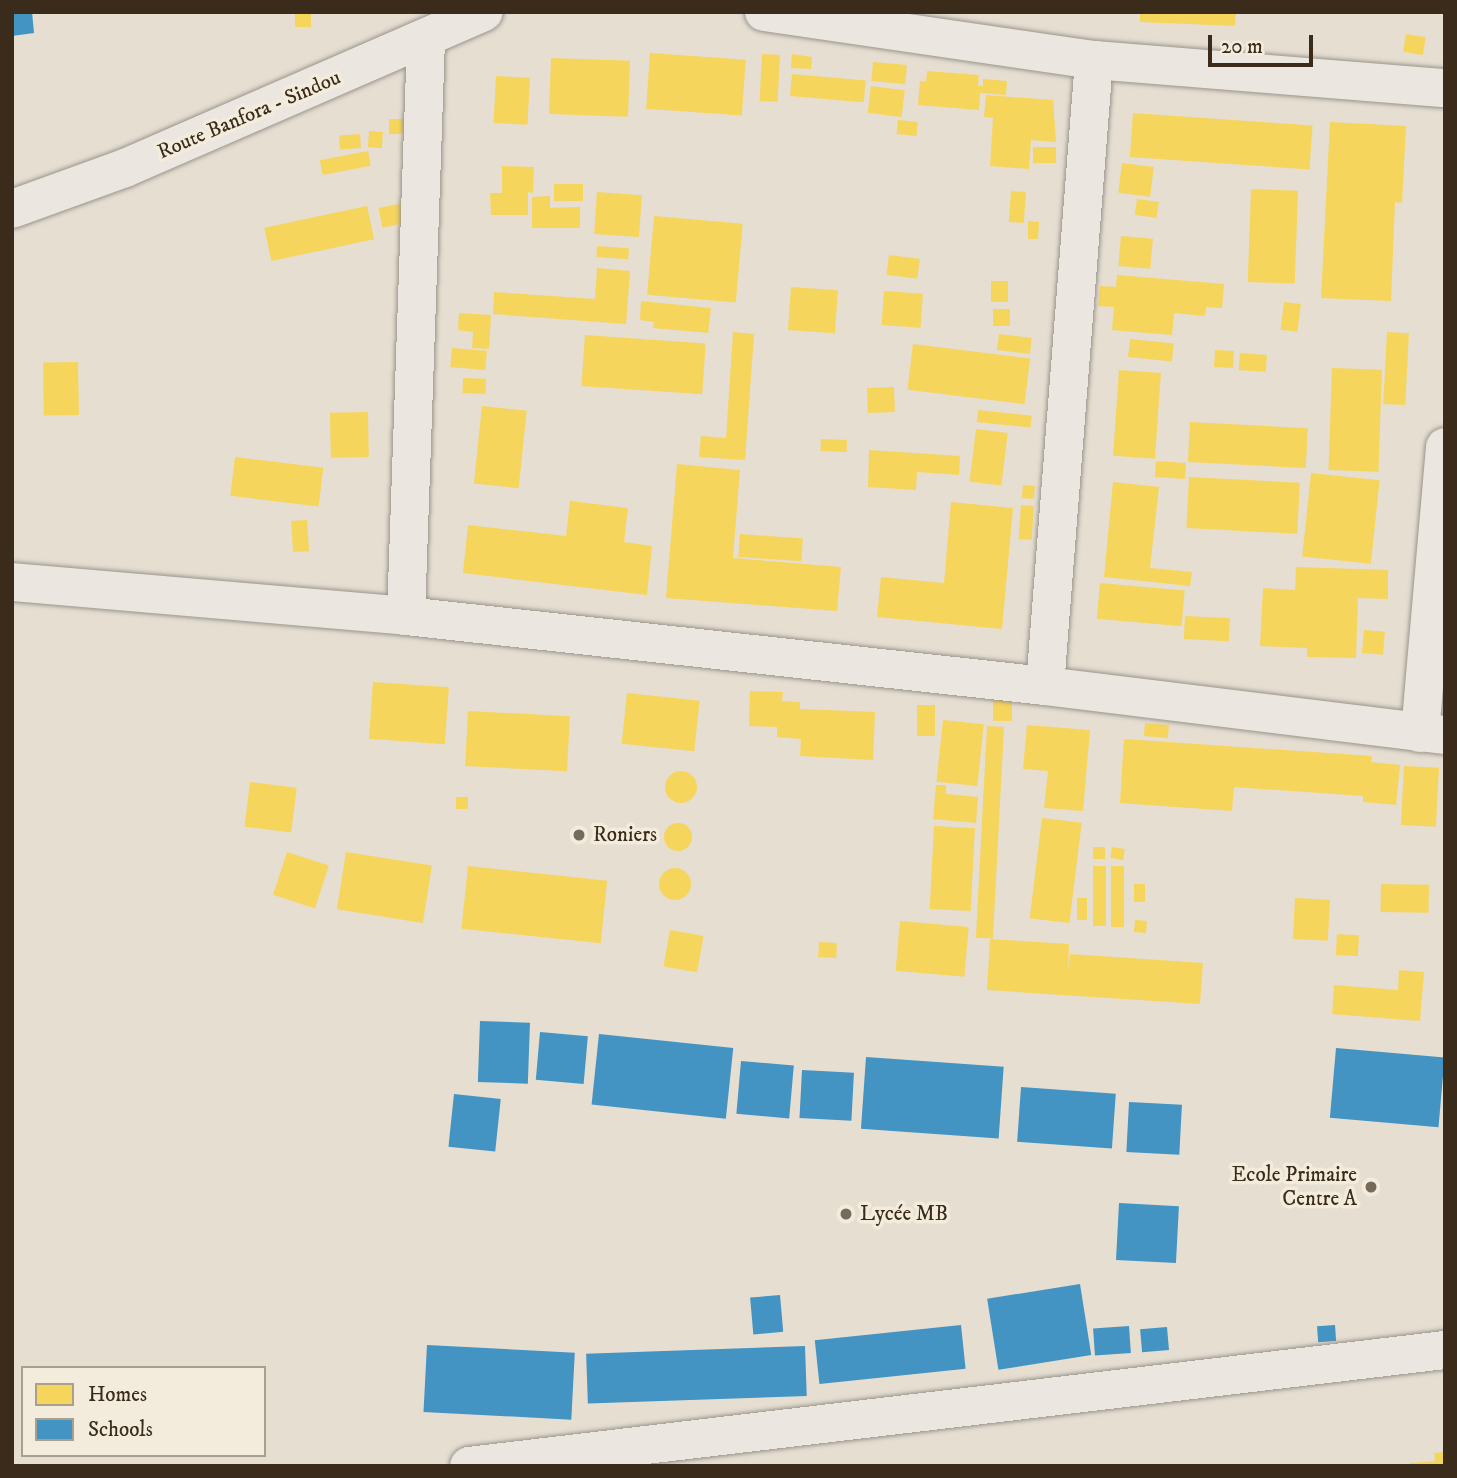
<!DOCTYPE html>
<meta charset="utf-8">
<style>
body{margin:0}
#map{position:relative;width:1457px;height:1478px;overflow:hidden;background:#e5ded1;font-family:"IM FELL DW Pica",serif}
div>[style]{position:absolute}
.homes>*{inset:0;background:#f6d55c;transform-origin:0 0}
.round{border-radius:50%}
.schools>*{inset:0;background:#4393c3;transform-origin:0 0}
.roads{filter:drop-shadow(0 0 2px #9a948b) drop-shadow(0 0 2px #9a948b)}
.street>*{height:38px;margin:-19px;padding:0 19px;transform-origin:19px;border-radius:19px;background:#ebe7e0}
.secondary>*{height:38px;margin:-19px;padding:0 19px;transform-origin:19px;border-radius:19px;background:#ebe7e0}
.dots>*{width:19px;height:19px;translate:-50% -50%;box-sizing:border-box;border:4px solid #f3ecdc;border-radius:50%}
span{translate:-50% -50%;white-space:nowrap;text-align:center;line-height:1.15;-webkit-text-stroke:7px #f3ecdc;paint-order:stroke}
.street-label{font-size:21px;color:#3a2b1b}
.poi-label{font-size:21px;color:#3a2b1b}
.left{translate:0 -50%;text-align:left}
.right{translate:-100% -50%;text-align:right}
.frame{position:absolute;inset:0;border:14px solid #3a2b1b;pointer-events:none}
.legend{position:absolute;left:21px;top:1366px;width:245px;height:91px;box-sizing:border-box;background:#f3ecdc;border:2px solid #a99f8f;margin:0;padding:9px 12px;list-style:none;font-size:21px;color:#3a2b1b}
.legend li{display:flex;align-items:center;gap:14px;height:35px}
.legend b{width:35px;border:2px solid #a99f8f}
.scale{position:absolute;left:1208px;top:35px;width:105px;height:32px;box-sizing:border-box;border:4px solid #3a2b1b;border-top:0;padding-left:9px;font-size:21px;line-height:24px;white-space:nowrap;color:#3a2b1b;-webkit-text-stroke:5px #f3ecdc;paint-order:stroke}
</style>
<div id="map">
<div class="homes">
<i style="left:295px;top:12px;width:16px;height:15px"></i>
<i style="clip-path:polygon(1140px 12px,1236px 12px,1235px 26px,1140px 22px)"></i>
<i style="left:1406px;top:34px;width:20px;height:18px;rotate:9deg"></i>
<i style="left:650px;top:53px;width:96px;height:56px;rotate:4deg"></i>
<i style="left:762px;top:54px;width:18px;height:47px;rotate:3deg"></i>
<i style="clip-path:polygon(792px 54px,812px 57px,811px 69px,791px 68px)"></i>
<i style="left:551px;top:58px;width:79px;height:56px;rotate:2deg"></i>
<i style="left:873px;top:62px;width:34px;height:19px;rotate:5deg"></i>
<i style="clip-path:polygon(927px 71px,979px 75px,978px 86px,983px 86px,983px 79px,1007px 81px,1006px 95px,980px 93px,979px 110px,918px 105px,920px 81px,926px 82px)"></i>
<i style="left:792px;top:74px;width:74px;height:22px;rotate:5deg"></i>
<i style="left:496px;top:76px;width:34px;height:47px;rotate:3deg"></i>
<i style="left:871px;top:86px;width:34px;height:27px;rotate:7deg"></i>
<i style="clip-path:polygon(986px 95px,1053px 100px,1056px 142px,1031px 140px,1029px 169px,990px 166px,993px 118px,984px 117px)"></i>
<i style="left:1133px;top:113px;width:180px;height:44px;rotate:4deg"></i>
<i style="left:389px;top:119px;width:26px;height:15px"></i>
<i style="left:898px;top:120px;width:20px;height:14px;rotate:6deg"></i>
<i style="clip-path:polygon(1330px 122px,1406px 126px,1402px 203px,1395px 202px,1391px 301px,1321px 298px)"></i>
<i style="left:369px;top:131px;width:14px;height:16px;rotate:4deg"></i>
<i style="left:360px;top:134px;width:14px;height:21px;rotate:86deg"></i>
<i style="left:1033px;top:147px;width:23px;height:16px"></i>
<i style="left:368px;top:151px;width:15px;height:49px;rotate:79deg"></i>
<i style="left:1122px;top:163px;width:32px;height:30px;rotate:7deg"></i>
<i style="clip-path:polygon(502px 166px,534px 167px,533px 193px,528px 192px,528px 215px,491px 215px,490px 193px,502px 193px)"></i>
<i style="left:583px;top:184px;width:17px;height:29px;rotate:90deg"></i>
<i style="left:1251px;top:189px;width:47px;height:93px;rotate:2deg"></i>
<i style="left:1011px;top:191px;width:15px;height:31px;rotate:4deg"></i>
<i style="left:597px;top:192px;width:45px;height:42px;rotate:4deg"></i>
<i style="clip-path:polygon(550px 196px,550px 208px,580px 207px,580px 228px,532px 228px,532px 197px)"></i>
<i style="left:1137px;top:199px;width:22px;height:16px;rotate:8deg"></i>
<i style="left:409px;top:202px;width:20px;height:31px;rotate:79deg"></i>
<i style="left:367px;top:206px;width:34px;height:105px;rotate:78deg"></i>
<i style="left:654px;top:216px;width:89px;height:79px;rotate:5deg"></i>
<i style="clip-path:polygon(1028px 221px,1039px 222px,1038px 239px,1028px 239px)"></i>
<i style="left:1121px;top:236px;width:32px;height:30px;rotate:5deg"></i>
<i style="left:597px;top:246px;width:32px;height:11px;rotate:4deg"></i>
<i style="left:889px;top:255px;width:31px;height:20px;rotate:7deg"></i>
<i style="clip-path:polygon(597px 268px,630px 271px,626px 324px,493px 314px,494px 292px,595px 299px)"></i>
<i style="clip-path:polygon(1117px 275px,1224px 284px,1222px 308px,1206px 307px,1205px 316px,1174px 313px,1172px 335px,1112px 330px,1114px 307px,1098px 306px,1100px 286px,1116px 287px)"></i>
<i style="left:991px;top:281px;width:17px;height:21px"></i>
<i style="left:791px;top:287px;width:47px;height:43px;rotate:4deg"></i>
<i style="left:884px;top:291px;width:39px;height:34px;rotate:4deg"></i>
<i style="clip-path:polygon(641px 301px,711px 308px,708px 333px,653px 328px,654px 322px,640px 320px)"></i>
<i style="left:1284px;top:302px;width:17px;height:28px;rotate:7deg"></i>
<i style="left:993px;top:309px;width:17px;height:17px"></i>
<i style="clip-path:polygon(459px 313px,491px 315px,489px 349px,472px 348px,473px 332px,458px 330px)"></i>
<i style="clip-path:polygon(733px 332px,754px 334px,745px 460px,699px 457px,701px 436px,726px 438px)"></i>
<i style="left:1387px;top:332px;width:22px;height:72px;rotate:3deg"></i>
<i style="left:999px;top:334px;width:33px;height:16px;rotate:7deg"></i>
<i style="left:585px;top:335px;width:121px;height:51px;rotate:4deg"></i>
<i style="left:1130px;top:339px;width:44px;height:18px;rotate:6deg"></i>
<i style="left:913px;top:344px;width:118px;height:46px;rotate:7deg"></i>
<i style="left:452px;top:348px;width:35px;height:19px;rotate:5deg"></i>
<i style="left:1215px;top:350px;width:19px;height:17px;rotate:3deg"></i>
<i style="left:1240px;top:353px;width:27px;height:17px;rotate:4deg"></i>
<i style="left:78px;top:362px;width:53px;height:35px;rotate:89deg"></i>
<i style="left:1332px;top:368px;width:50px;height:102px;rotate:2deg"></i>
<i style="left:1119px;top:370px;width:42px;height:86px;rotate:4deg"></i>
<i style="left:463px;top:378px;width:23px;height:15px;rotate:2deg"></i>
<i style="left:894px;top:387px;width:25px;height:27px;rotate:88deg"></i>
<i style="left:482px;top:406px;width:45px;height:78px;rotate:6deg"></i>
<i style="left:978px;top:410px;width:54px;height:12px;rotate:6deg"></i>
<i style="left:368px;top:412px;width:45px;height:38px;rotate:89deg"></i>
<i style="left:1190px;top:422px;width:118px;height:40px;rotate:3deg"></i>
<i style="left:976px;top:429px;width:32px;height:53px;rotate:7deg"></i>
<i style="left:821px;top:439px;width:26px;height:12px;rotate:2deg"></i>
<i style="clip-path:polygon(869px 450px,960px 456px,959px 475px,917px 472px,916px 490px,868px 487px)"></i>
<i style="left:235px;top:457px;width:89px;height:39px;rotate:7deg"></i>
<i style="left:1156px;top:461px;width:30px;height:16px;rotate:4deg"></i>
<i style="clip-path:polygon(677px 464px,740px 470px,733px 558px,841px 567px,837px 611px,666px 598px)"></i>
<i style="left:1311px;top:473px;width:69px;height:84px;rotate:6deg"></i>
<i style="left:1189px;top:477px;width:111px;height:51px;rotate:3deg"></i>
<i style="clip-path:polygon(1113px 482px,1159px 487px,1150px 568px,1192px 572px,1190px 586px,1104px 577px)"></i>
<i style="left:1023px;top:485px;width:12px;height:13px;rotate:5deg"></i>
<i style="clip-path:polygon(570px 501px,628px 508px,624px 542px,652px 546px,647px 595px,463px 573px,468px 525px,566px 536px)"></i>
<i style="clip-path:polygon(951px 502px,1013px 508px,1002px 629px,877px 617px,881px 577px,944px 583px)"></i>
<i style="left:1021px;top:505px;width:13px;height:34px;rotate:4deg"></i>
<i style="left:307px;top:520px;width:31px;height:16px;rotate:86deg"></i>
<i style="left:740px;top:534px;width:63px;height:23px;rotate:4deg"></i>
<i style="clip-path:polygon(1296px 567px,1388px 570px,1388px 599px,1358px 598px,1356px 658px,1307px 657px,1307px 648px,1260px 646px,1263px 588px,1295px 590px)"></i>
<i style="left:1100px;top:583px;width:85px;height:36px;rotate:5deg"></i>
<i style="left:1185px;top:616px;width:45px;height:23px;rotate:3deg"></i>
<i style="left:1364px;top:630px;width:21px;height:23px;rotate:5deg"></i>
<i style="left:373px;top:682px;width:76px;height:57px;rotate:4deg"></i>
<i style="clip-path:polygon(750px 691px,783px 692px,782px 701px,800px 702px,800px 709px,875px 712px,873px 760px,800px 756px,801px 739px,777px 737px,777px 727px,749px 726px)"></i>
<i style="left:627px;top:693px;width:73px;height:51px;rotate:6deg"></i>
<i style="left:993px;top:698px;width:19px;height:23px"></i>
<i style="left:917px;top:705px;width:18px;height:31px"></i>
<i style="left:468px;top:711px;width:102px;height:55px;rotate:3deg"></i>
<i style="left:943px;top:720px;width:41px;height:62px;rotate:6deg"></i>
<i style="left:1145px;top:723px;width:24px;height:13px;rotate:5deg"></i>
<i style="clip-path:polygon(1027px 725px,1090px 730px,1083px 811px,1044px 808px,1048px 771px,1023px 769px)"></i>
<i style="left:987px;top:726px;width:17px;height:212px;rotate:3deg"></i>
<i style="clip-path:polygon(1124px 739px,1372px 756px,1371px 762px,1400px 765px,1396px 805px,1363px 802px,1363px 796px,1234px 787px,1232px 811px,1120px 803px)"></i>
<i style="left:1404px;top:766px;width:35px;height:59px;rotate:3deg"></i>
<i class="round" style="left:665px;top:771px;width:32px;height:32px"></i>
<i style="left:250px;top:782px;width:47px;height:45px;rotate:7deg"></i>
<i style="clip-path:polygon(936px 785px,946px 785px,946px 794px,978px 797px,976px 823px,933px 819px)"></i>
<i style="left:456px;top:797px;width:12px;height:12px"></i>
<i style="left:1042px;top:818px;width:40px;height:101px;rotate:7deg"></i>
<i class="round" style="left:664px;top:823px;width:28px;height:28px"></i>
<i style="left:934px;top:826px;width:41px;height:83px;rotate:3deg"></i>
<i style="left:1093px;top:847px;width:12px;height:12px"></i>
<i style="left:1112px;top:847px;width:13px;height:11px;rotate:9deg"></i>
<i style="left:287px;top:852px;width:44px;height:45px;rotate:18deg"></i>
<i style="left:346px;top:852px;width:87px;height:58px;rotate:9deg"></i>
<i style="left:468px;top:866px;width:140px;height:63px;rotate:6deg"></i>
<i style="left:1093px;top:866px;width:13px;height:60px"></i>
<i style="left:1111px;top:866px;width:13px;height:61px"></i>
<i class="round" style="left:659px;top:868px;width:32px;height:32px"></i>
<i style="left:1134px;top:884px;width:11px;height:18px"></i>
<i style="left:1381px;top:884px;width:48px;height:28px;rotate:1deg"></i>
<i style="left:1077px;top:898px;width:10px;height:22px"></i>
<i style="left:1295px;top:898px;width:35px;height:41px;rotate:3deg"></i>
<i style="left:1135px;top:920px;width:12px;height:12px;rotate:5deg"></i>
<i style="left:900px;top:921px;width:69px;height:50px;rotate:5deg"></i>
<i style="left:670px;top:930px;width:34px;height:37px;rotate:10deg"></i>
<i style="left:1337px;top:934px;width:22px;height:21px;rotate:3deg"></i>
<i style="clip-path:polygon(990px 939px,1069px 944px,1068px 971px,1070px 954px,1203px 963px,1200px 1004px,987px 990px)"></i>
<i style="left:819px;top:942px;width:18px;height:15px;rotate:3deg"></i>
<i style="clip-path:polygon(1399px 970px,1424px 972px,1420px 1021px,1332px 1014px,1334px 985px,1398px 990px)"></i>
<i style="clip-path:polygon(1445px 1452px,1445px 1466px,1410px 1466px,1410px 1463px,1435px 1461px,1434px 1453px)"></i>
</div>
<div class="schools">
<i style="clip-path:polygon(12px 12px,32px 12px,34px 33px,12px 36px)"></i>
<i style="left:480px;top:1021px;width:50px;height:61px;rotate:2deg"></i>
<i style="left:540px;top:1032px;width:48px;height:48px;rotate:5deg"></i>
<i style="left:599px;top:1034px;width:135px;height:71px;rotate:6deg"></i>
<i style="left:1336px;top:1048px;width:109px;height:70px;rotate:5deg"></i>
<i style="left:866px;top:1057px;width:138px;height:72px;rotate:4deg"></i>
<i style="left:741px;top:1061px;width:53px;height:53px;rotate:5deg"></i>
<i style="left:802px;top:1070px;width:52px;height:48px;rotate:3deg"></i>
<i style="left:1021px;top:1087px;width:95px;height:55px;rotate:4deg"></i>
<i style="left:454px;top:1094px;width:47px;height:53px;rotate:6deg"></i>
<i style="left:1129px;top:1102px;width:53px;height:50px;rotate:3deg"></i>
<i style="left:1119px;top:1203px;width:60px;height:57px;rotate:3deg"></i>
<i style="left:1080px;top:1284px;width:72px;height:94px;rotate:81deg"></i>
<i style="left:780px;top:1295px;width:37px;height:30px;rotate:85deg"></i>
<i style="left:961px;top:1325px;width:44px;height:147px;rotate:84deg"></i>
<i style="left:1335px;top:1325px;width:16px;height:18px;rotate:86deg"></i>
<i style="left:1129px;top:1326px;width:27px;height:36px;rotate:86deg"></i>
<i style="left:1167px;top:1327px;width:23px;height:27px;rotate:85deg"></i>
<i style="left:427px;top:1345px;width:148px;height:67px;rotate:3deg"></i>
<i style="left:805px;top:1346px;width:50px;height:219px;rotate:88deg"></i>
</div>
<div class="roads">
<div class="street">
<i style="left:764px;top:12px;width:333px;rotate:8.3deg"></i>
<i style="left:1094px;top:60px;width:352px;rotate:4.6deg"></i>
<i style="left:12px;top:582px;width:395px;rotate:4.9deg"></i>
<i style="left:406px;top:616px;width:643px;rotate:6.25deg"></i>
<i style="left:1045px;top:686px;width:403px;rotate:7deg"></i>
<i style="left:406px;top:616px;width:577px;rotate:-88.01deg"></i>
<i style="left:1045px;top:686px;width:628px;rotate:-85.52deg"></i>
<i style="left:1420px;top:733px;width:287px;rotate:-85deg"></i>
<i style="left:469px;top:1466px;width:983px;rotate:-6.78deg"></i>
</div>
<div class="secondary">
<i style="left:12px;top:209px;width:120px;rotate:-19.9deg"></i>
<i style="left:125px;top:168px;width:391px;rotate:-23.5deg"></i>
</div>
</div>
<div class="dots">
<i style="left:579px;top:835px;background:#766a5b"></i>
<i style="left:1371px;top:1187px;background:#766a5b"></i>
<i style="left:846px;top:1214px;background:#766a5b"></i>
</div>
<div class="street-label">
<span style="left:249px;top:115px;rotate:-23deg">Route Banfora - Sindou</span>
</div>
<div class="poi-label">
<span class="left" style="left:593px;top:835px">Roniers</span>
<span class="right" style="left:1357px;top:1187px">Ecole Primaire<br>Centre A</span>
<span class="left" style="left:860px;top:1214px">Lycée MB</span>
</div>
<div class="frame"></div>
<ul class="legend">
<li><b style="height:19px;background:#f6d55c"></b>Homes</li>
<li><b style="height:19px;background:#4393c3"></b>Schools</li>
</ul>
<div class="scale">20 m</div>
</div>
